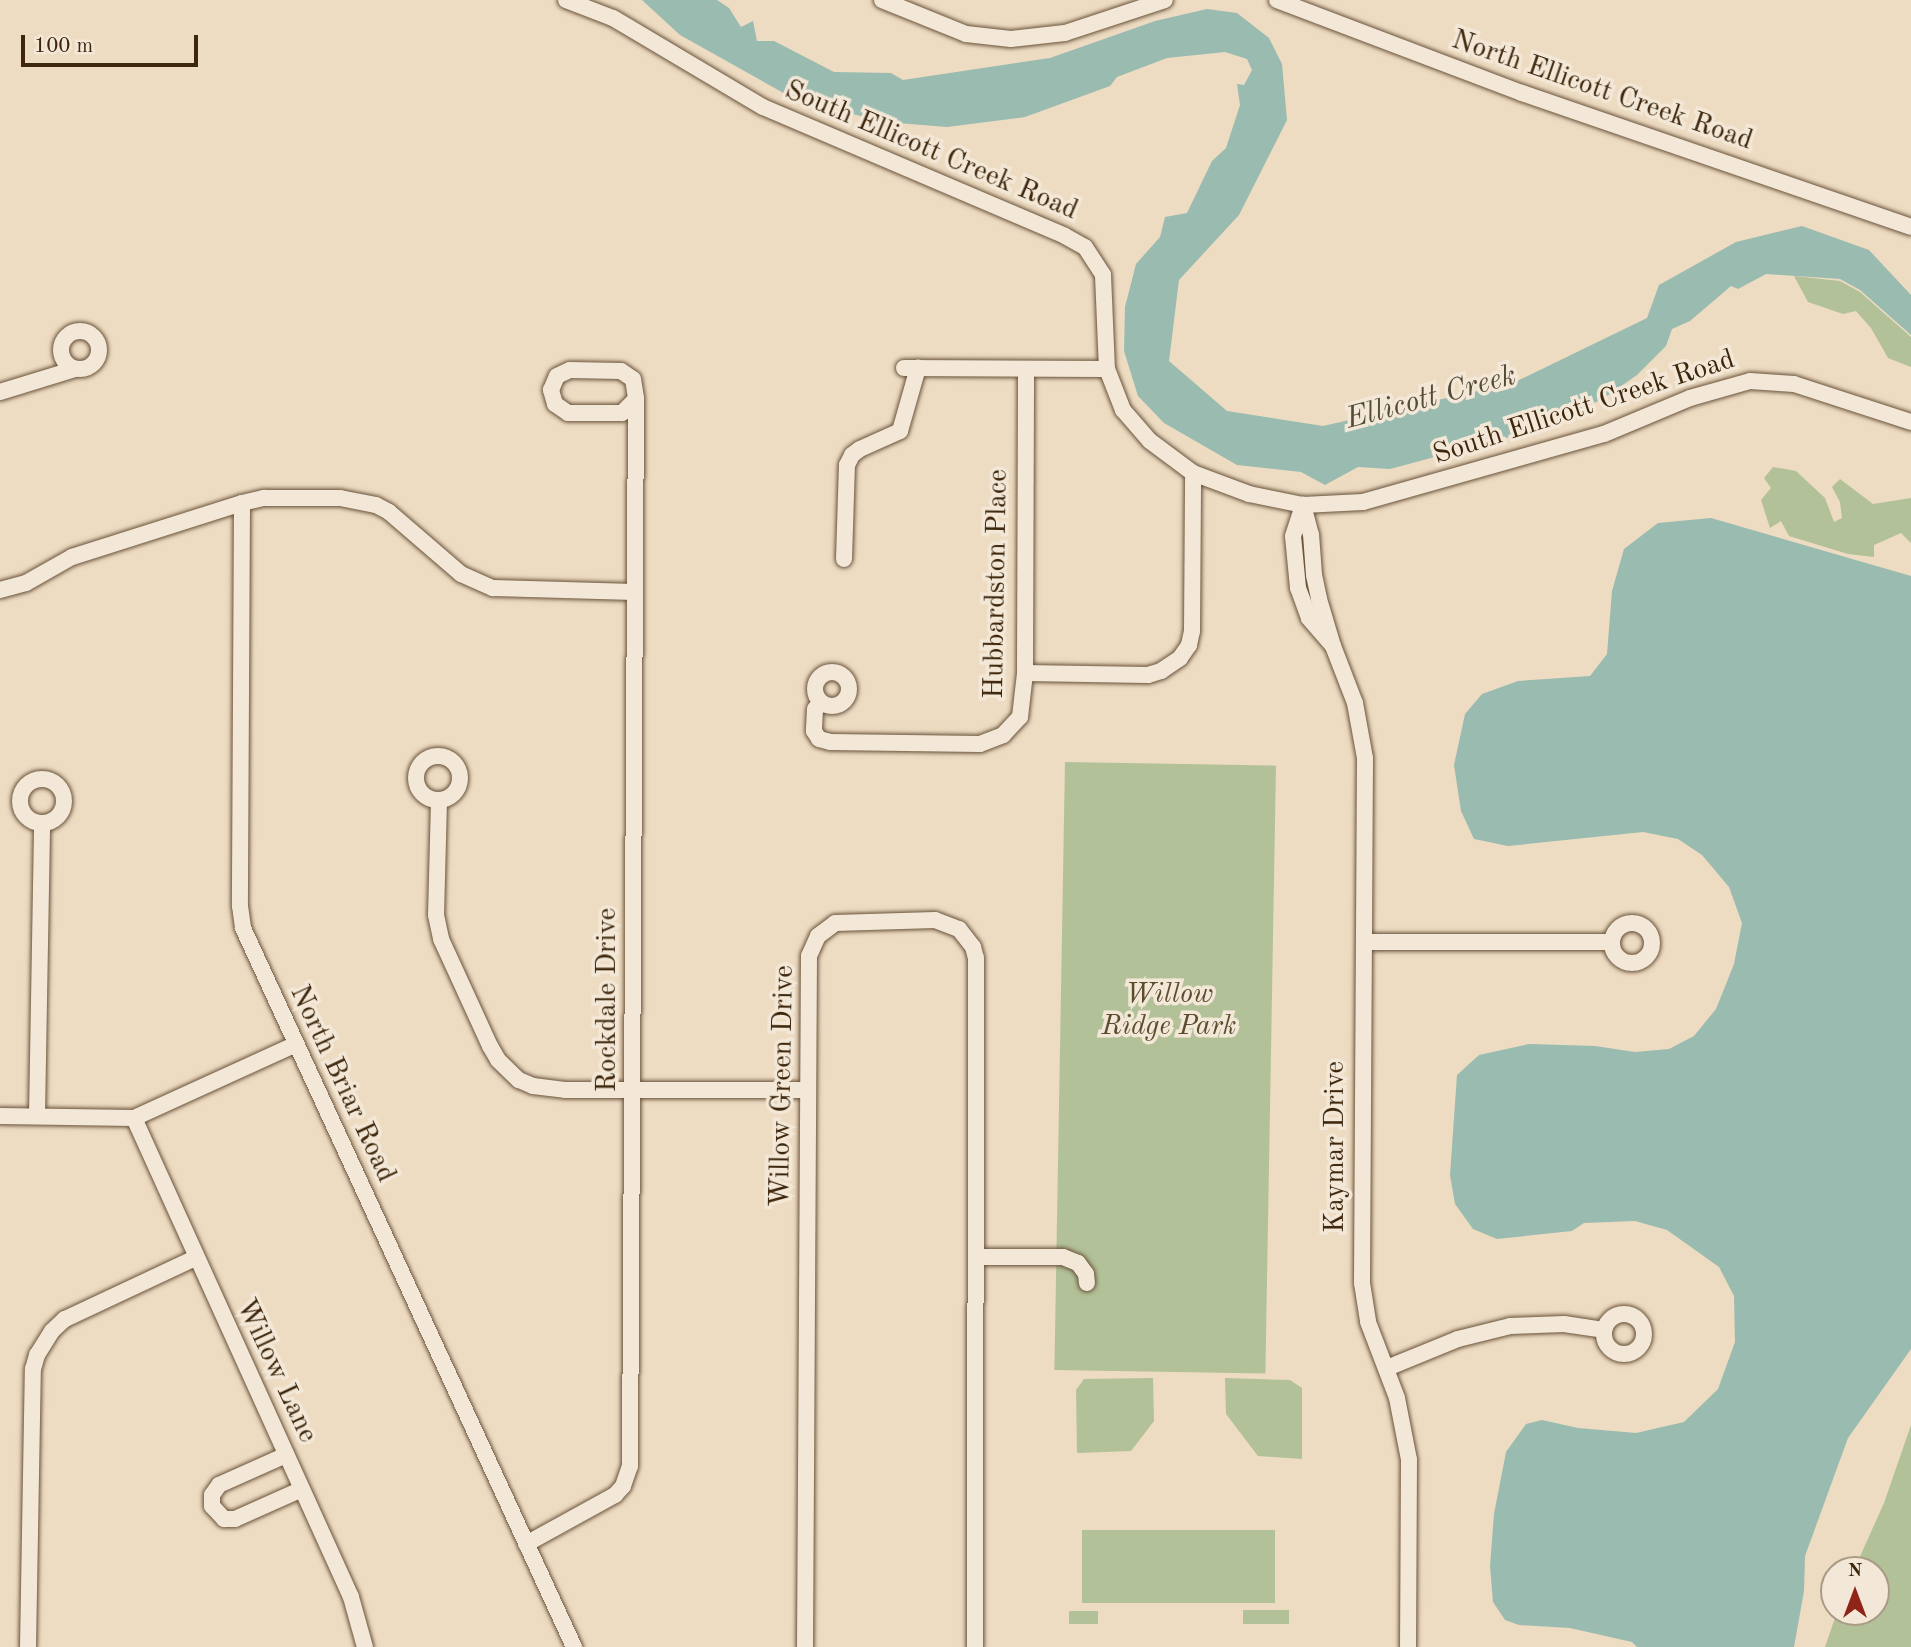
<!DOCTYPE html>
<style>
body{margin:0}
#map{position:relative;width:1911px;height:1647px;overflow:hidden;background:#eddbc2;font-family:"Old Standard TT",serif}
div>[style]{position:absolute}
.green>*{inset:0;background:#b2c198;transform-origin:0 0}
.water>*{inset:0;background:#9abbb0}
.roads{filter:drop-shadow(0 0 2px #69533a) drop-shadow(0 0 2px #69533a)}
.minor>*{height:16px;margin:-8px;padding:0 8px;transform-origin:8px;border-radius:8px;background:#f3e8d7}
.minor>.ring{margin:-8px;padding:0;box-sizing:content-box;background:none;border:16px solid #f3e8d7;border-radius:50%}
span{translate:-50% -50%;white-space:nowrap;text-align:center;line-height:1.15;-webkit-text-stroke:7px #f3e8d7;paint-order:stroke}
.street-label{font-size:28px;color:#3d260c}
.park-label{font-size:28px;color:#5a4d2f;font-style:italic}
.water-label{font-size:30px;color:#544b35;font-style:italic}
.north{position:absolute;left:1820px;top:1556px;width:70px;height:70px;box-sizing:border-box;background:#f3e8d7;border:2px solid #aa9a86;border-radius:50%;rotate:0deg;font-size:19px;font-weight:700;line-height:28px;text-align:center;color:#3d260c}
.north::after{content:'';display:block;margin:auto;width:24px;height:32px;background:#8f2418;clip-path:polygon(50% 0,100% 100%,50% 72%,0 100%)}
.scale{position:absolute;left:21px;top:35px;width:177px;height:32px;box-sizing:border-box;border:4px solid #3d260c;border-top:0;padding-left:9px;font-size:21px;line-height:24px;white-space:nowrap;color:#3d260c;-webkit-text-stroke:5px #f3e8d7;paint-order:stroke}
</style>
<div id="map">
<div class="green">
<i style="clip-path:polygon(1794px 276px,1840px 281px,1860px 292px,1911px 337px,1911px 367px,1888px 358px,1871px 328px,1856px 311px,1843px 314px,1808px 302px)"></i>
<i style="clip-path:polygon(1773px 467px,1796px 471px,1825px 498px,1834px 522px,1842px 518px,1840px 502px,1832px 487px,1840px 479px,1873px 504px,1911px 498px,1911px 543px,1901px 533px,1874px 545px,1874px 557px,1848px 554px,1789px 536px,1781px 521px,1770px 528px,1761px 500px,1771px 488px,1764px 478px)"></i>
<i style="left:1065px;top:762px;width:211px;height:608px;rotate:1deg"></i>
<i style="clip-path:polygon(1153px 1378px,1154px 1421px,1131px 1451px,1077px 1453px,1076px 1390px,1084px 1379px)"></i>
<i style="clip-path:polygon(1225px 1378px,1290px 1380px,1302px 1388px,1302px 1459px,1258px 1456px,1226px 1414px)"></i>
<i style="clip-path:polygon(1911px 1425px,1911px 1647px,1825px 1647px,1837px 1612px,1876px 1612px,1876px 1570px,1854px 1570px,1884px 1503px)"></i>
<i style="left:1082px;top:1530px;width:193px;height:73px"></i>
<i style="left:1243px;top:1610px;width:46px;height:14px"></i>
<i style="left:1069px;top:1611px;width:29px;height:13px"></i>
</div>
<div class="water">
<i style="clip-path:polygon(642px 0,717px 0,729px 8px,741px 27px,753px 21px,757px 41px,774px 41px,834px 72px,891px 73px,903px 80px,1050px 58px,1155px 21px,1207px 9px,1237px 13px,1269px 38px,1282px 64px,1287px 120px,1239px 215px,1179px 280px,1169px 361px,1227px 411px,1323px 426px,1513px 383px,1647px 318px,1659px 285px,1736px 242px,1802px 226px,1869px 250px,1911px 295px,1911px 335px,1860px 290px,1840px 279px,1766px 274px,1738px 289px,1731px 286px,1690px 321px,1672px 329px,1666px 346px,1637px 375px,1601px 400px,1520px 434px,1390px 469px,1358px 467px,1325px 485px,1301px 472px,1237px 465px,1164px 423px,1138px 396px,1124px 351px,1125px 307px,1136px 264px,1160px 237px,1165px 217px,1187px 213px,1212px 161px,1226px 148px,1240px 105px,1237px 84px,1244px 85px,1252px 70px,1247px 59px,1225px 52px,1167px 58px,1117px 77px,1110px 86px,1025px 117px,947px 127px,885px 122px,796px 100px,680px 35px)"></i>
<i style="clip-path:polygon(1711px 518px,1911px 576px,1911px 1349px,1848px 1438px,1805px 1556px,1804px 1591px,1794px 1647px,1637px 1647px,1632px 1642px,1570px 1628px,1519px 1625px,1505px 1620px,1493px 1602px,1490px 1566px,1494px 1514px,1506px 1452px,1526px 1424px,1542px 1420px,1578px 1428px,1636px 1433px,1684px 1422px,1718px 1389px,1735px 1342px,1734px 1296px,1719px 1267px,1667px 1230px,1635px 1221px,1584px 1223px,1572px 1231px,1497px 1239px,1473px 1229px,1455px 1204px,1450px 1175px,1457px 1075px,1479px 1055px,1529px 1044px,1595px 1046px,1635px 1052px,1669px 1049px,1694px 1036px,1716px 1009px,1734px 964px,1742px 923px,1729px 887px,1702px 855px,1678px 839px,1643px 832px,1508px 846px,1474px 839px,1461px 811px,1454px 765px,1465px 714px,1482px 694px,1518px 681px,1590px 676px,1607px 654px,1612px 591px,1624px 549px,1658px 523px)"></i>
</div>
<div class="roads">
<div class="minor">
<i style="left:566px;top:0;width:50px;rotate:21deg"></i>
<i style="left:613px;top:18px;width:174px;rotate:30.7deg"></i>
<i style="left:763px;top:107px;width:328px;rotate:23.1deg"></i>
<i style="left:1065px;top:236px;width:23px;rotate:29deg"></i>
<i style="left:1085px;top:247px;width:33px;rotate:57deg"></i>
<i style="left:1103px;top:275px;width:94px;rotate:87.6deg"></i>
<i style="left:1107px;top:369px;width:44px;rotate:68.7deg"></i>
<i style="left:1123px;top:410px;width:41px;rotate:48.9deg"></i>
<i style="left:1150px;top:441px;width:54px;rotate:36.7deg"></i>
<i style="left:1193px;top:473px;width:60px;rotate:20.6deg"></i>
<i style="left:1249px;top:494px;width:55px;rotate:11.5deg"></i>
<i style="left:1303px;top:505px;width:60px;rotate:-2.9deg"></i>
<i style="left:1363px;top:502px;width:250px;rotate:-15.8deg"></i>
<i style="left:1604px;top:434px;width:93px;rotate:-22.7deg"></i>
<i style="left:1690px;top:398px;width:62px;rotate:-15.8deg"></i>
<i style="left:1750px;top:381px;width:44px;rotate:3.9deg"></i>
<i style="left:1794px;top:384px;width:123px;rotate:18deg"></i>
<i style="left:882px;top:0;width:91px;rotate:22deg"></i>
<i style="left:966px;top:34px;width:45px;rotate:6.3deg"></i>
<i style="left:1011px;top:39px;width:54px;rotate:-6.3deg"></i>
<i style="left:1065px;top:33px;width:105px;rotate:-18.3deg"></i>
<i style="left:1277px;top:0;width:262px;rotate:20.8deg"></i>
<i style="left:1522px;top:93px;width:411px;rotate:19deg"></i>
<i class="ring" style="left:61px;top:331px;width:22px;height:22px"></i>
<i style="left:904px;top:368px;width:203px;rotate:0.3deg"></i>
<i style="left:570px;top:370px;width:51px;rotate:1.1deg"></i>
<i style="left:621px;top:371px;width:14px;rotate:34deg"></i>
<i style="left:633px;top:379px;width:20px;rotate:81deg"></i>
<i style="left:636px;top:399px;width:20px;rotate:135deg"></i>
<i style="left:622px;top:413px;width:54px;rotate:180deg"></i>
<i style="left:568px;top:413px;width:16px;rotate:-145deg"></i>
<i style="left:555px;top:404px;width:15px;rotate:-106deg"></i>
<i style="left:551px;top:390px;width:15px;rotate:-67deg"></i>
<i style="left:557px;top:376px;width:14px;rotate:-25deg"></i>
<i style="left:0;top:392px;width:78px;rotate:-17deg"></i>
<i style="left:242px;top:503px;width:403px;rotate:90.3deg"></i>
<i style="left:240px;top:906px;width:22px;rotate:82deg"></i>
<i style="left:243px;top:928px;width:792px;rotate:65.28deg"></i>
<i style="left:844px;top:559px;width:94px;rotate:-88.2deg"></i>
<i style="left:847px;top:465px;width:11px;rotate:-63deg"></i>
<i style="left:852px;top:455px;width:10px;rotate:-37deg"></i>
<i style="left:860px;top:449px;width:44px;rotate:-24.2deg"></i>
<i style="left:900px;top:431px;width:66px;rotate:-74.1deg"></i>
<i style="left:0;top:590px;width:27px;rotate:-15deg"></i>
<i style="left:26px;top:583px;width:53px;rotate:-29.5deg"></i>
<i style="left:72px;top:557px;width:178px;rotate:-17.6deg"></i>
<i style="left:242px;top:503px;width:23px;rotate:-13deg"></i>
<i style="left:264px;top:498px;width:76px"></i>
<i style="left:340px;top:498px;width:37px;rotate:11deg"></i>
<i style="left:376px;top:505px;width:15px;rotate:28deg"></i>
<i style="left:389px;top:512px;width:95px;rotate:40.7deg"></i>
<i style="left:461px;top:574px;width:35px;rotate:24deg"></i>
<i style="left:493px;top:588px;width:142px;rotate:1.6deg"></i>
<i style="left:1333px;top:646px;width:37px;rotate:-131deg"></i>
<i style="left:1309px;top:618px;width:32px;rotate:-110deg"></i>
<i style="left:1298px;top:588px;width:52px;rotate:-95.5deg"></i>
<i style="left:1293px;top:536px;width:33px;rotate:-72deg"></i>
<i style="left:1303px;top:505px;width:30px;rotate:75deg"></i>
<i style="left:1311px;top:534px;width:41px;rotate:85.8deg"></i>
<i style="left:1314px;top:575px;width:25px;rotate:78deg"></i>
<i style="left:1319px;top:599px;width:49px;rotate:73.4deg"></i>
<i style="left:1333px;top:646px;width:61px;rotate:68.9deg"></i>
<i style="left:1355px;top:703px;width:56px;rotate:79.7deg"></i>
<i style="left:1365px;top:758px;width:525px;rotate:90.33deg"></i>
<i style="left:1362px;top:1283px;width:39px;rotate:81deg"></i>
<i style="left:1368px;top:1322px;width:81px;rotate:69.1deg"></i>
<i style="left:1397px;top:1398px;width:63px;rotate:79deg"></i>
<i style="left:1409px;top:1460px;width:187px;rotate:90.3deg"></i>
<i class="ring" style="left:815px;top:672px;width:18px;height:18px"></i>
<i style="left:1025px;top:673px;width:123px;rotate:0.9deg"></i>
<i style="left:1148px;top:675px;width:14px;rotate:-17deg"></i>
<i style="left:1161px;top:671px;width:23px;rotate:-34deg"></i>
<i style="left:1180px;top:658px;width:16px;rotate:-55deg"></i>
<i style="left:1189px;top:645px;width:14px;rotate:-78deg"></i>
<i style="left:1192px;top:631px;width:158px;rotate:-89.6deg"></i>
<i style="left:821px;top:703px;width:8px;rotate:135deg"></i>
<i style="left:815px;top:709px;width:22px;rotate:93deg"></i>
<i style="left:814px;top:731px;width:9px;rotate:58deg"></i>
<i style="left:819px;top:739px;width:11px;rotate:15deg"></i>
<i style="left:830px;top:742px;width:150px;rotate:0.8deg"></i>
<i style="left:980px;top:744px;width:25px;rotate:-21deg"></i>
<i style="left:1003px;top:735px;width:25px;rotate:-47deg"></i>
<i style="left:1020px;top:717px;width:44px;rotate:-83.5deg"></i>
<i style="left:1025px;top:673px;width:304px;rotate:-89.8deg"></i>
<i class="ring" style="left:416px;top:756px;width:28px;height:28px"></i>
<i class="ring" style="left:20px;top:779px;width:28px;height:28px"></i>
<i style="left:439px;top:801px;width:114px;rotate:91.5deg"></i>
<i style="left:436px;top:915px;width:25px;rotate:78deg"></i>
<i style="left:441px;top:939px;width:118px;rotate:65.4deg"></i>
<i style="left:490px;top:1046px;width:16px;rotate:60deg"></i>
<i style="left:498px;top:1060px;width:29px;rotate:44deg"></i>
<i style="left:519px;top:1080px;width:15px;rotate:23deg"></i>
<i style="left:533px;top:1086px;width:32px;rotate:7deg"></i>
<i style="left:565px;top:1090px;width:243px"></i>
<i class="ring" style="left:1612px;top:923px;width:24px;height:24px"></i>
<i style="left:1364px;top:942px;width:247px"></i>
<i style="left:0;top:1116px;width:134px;rotate:0.9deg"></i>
<i style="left:134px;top:1118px;width:176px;rotate:-24.5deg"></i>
<i style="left:37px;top:1116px;width:292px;rotate:-89deg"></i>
<i style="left:134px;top:1118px;width:526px;rotate:65.63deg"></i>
<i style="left:351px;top:1597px;width:52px;rotate:74.4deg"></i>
<i style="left:977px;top:1257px;width:86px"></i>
<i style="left:1063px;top:1257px;width:16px;rotate:22deg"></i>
<i style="left:1078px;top:1263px;width:14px;rotate:54deg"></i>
<i style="left:1086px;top:1274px;width:9px;rotate:84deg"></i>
<i class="ring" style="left:1604px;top:1314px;width:24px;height:24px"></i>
<i style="left:1387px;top:1368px;width:77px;rotate:-22.2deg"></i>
<i style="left:1458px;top:1339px;width:54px;rotate:-14deg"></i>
<i style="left:1510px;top:1326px;width:54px;rotate:-2.1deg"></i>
<i style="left:1564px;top:1324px;width:40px;rotate:8.5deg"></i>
<i style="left:286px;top:1455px;width:73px;rotate:155.9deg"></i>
<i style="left:219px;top:1485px;width:12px;rotate:125deg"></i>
<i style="left:212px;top:1495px;width:11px;rotate:90deg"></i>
<i style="left:212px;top:1506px;width:18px;rotate:47deg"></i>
<i style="left:224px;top:1519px;width:11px"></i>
<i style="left:235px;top:1519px;width:73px;rotate:-24.1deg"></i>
<i style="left:526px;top:1544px;width:102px;rotate:-28.8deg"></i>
<i style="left:615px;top:1495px;width:12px;rotate:-48deg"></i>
<i style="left:623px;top:1486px;width:21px;rotate:-71deg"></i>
<i style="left:630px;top:1466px;width:1067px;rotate:-89.68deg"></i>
<i style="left:28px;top:1647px;width:278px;rotate:-89deg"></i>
<i style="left:33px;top:1369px;width:15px;rotate:-74deg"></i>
<i style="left:37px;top:1355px;width:28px;rotate:-58deg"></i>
<i style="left:52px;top:1331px;width:18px;rotate:-43deg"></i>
<i style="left:65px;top:1319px;width:144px;rotate:-25.1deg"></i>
<i style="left:805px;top:1647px;width:691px;rotate:-89.67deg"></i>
<i style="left:809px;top:956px;width:22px;rotate:-66deg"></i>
<i style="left:818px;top:936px;width:21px;rotate:-37deg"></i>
<i style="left:835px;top:923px;width:100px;rotate:-1.7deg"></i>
<i style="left:935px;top:920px;width:26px;rotate:21deg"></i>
<i style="left:959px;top:929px;width:23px;rotate:52deg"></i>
<i style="left:973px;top:947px;width:11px;rotate:75deg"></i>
<i style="left:976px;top:958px;width:689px;rotate:90.08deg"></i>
</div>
</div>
<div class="street-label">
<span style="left:1602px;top:91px;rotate:19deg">North Ellicott Creek Road</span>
<span style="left:931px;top:151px;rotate:23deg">South Ellicott Creek Road</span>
<span style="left:1584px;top:408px;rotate:-18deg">South Ellicott Creek Road</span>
<span style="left:997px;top:584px;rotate:-89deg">Hubbardston Place</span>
<span style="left:608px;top:1000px;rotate:-90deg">Rockdale Drive</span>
<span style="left:342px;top:1084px;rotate:65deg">North Briar Road</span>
<span style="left:783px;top:1086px;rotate:-89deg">Willow Green Drive</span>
<span style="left:1336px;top:1147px;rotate:-90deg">Kaymar Drive</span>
<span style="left:276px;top:1371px;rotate:65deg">Willow Lane</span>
</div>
<div class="park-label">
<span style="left:1169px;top:1011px">Willow<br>Ridge Park</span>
</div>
<div class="water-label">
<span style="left:1431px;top:398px;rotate:-15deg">Ellicott Creek</span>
</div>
<div class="north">N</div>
<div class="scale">100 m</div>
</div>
